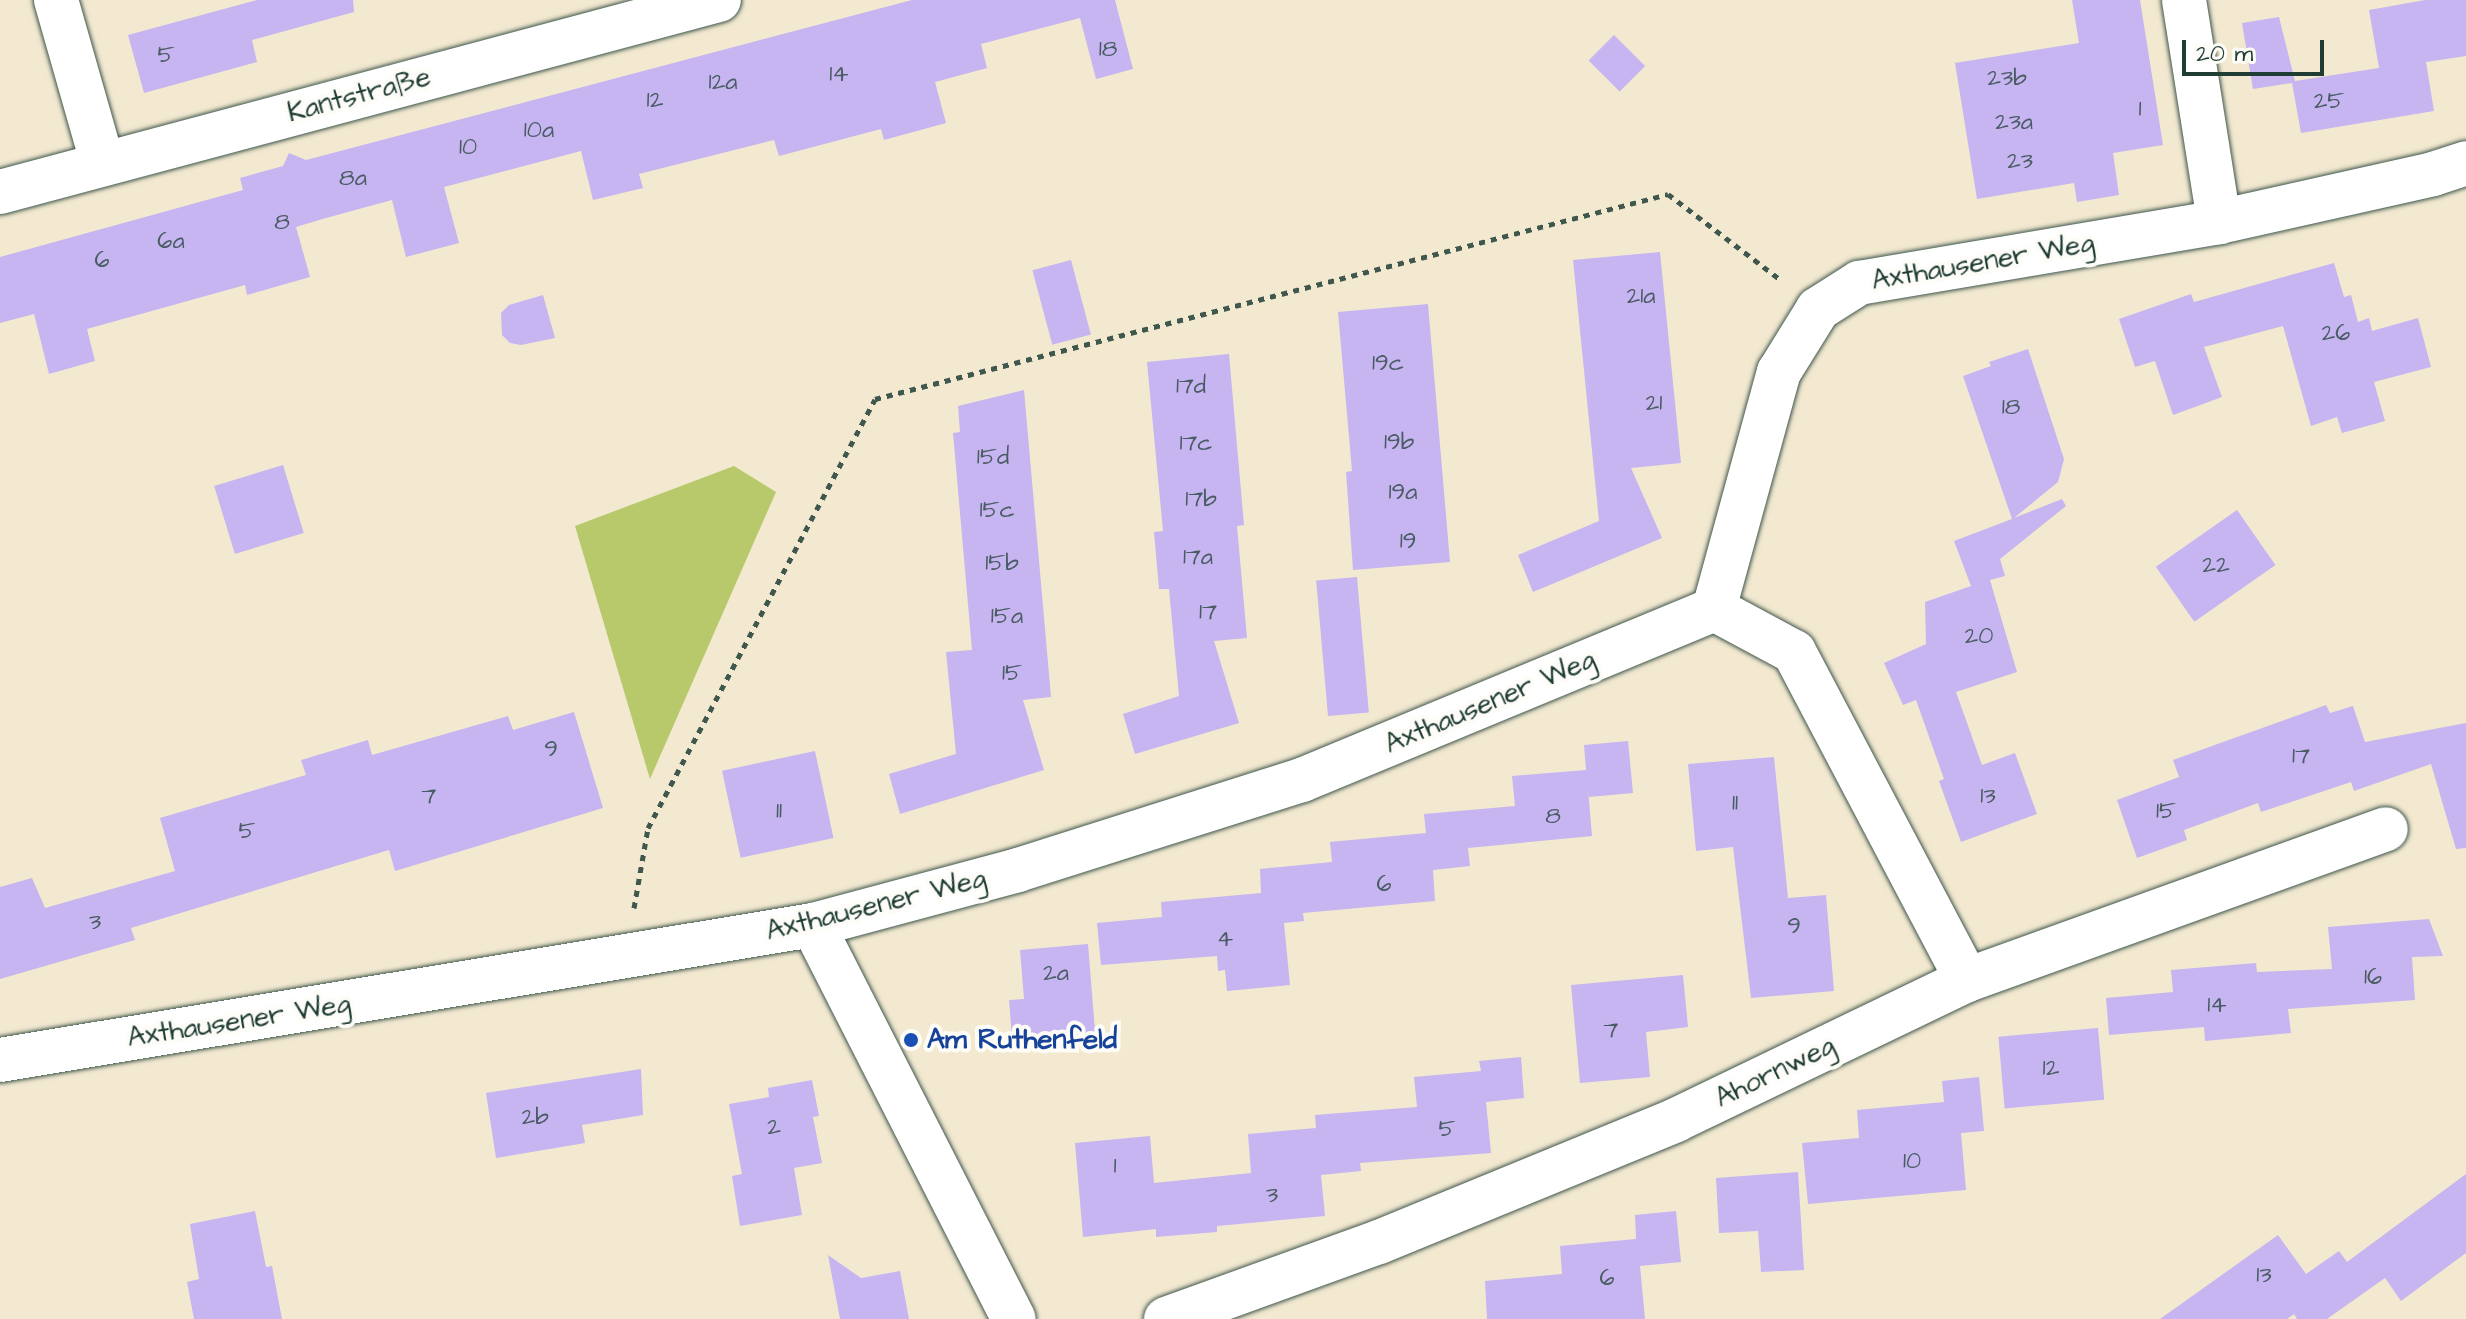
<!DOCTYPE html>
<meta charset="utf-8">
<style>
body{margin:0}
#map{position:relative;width:2466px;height:1319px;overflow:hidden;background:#f3e9d1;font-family:"Architects Daughter",sans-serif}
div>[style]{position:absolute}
.green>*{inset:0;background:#b8c96c}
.building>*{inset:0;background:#c6b5f0;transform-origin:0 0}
.path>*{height:5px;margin-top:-2.5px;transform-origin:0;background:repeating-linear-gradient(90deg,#3f574c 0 6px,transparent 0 12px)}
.roads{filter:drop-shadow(0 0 2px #3f574c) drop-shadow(0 0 2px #3f574c)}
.minor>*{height:44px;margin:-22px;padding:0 22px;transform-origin:22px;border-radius:22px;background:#fff}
.dots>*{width:22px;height:22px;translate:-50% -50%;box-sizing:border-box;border:4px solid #fdfcf7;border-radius:50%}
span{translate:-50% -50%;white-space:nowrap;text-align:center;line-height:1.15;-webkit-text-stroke:8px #fdfcf7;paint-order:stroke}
.number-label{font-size:24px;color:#495b63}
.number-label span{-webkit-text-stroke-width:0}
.street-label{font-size:28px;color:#1f3d34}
.transit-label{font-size:28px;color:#164399;font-weight:700}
.left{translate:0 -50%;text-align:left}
.scale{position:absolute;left:2182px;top:40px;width:142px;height:36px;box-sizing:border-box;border:4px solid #1f3d34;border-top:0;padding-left:10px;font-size:24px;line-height:28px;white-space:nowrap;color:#1f3d34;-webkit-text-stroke:6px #fdfcf7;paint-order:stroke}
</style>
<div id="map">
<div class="green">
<i style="clip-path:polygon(734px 466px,776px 492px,650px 779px,575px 526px)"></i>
</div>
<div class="building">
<i style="clip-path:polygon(257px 0,353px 0,354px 12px,252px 40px,257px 62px,144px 93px,128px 35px)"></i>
<i style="clip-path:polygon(912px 0,1115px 0,1133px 69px,1096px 79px,1080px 18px,981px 44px,987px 68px,935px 82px,946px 123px,884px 140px,881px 129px,779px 156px,774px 140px,639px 174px,643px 188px,593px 200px,581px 151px,444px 187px,459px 243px,406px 257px,392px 200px,326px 218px,296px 227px,310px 277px,247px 295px,245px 285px,87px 329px,95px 361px,49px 374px,34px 314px,0 323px,0 257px,243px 190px,240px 178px,283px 166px,289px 153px,306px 160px)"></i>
<i style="clip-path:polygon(2072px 0,2140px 0,2163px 145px,2113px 153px,2119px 195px,2077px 202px,2074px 183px,1977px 199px,1955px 63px,2079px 43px)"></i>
<i style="clip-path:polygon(2425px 0,2466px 0,2466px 56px,2426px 62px,2434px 111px,2301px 133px,2292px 83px,2253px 89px,2242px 23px,2279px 17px,2295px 81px,2379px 68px,2369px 10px)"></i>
<i style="left:1614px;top:35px;width:44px;height:36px;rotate:45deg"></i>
<i style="clip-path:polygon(1660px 252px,1681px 463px,1631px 468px,1662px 538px,1533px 592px,1518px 555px,1599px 521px,1573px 260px)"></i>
<i style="left:1071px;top:260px;width:77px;height:40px;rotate:75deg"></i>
<i style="clip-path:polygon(2334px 263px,2344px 297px,2351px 295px,2358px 322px,2369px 318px,2372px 331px,2418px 318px,2431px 367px,2374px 382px,2385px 421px,2342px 433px,2337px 417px,2311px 426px,2283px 326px,2204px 347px,2222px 397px,2173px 415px,2155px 361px,2135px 367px,2119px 319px,2191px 294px,2194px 302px)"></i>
<i style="clip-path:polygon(543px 295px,555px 338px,521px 345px,510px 343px,502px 335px,501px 313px,509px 305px)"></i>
<i style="clip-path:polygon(1428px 304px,1450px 562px,1353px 570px,1346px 472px,1352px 471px,1338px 312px)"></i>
<i style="clip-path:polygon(2028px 349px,2064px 459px,2058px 482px,2014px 518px,2062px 499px,2066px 506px,2000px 559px,2005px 576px,1990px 580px,2017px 672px,1956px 692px,1982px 765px,2015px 753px,2037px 814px,1961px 842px,1939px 781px,1944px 779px,1916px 700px,1903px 705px,1884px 663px,1926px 644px,1925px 602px,1971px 586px,1954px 541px,2012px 519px,1963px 376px,1991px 366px,1989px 362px)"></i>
<i style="clip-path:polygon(1229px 354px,1244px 525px,1237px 526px,1247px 638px,1214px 641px,1239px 723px,1135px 754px,1123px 714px,1179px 696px,1169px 589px,1159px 589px,1154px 532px,1163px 531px,1147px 362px)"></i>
<i style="clip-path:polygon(1024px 390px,1051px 697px,1023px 700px,1044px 770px,900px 814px,889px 774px,956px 754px,946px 652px,972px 650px,953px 433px,960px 432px,958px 406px)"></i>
<i style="left:283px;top:465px;width:71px;height:72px;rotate:73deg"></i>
<i style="left:2237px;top:510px;width:67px;height:99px;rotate:55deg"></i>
<i style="left:1357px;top:577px;width:136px;height:41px;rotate:85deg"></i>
<i style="clip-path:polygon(2326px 705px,2330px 713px,2353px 706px,2365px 742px,2466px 723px,2466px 848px,2456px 849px,2431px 764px,2354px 791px,2351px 782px,2261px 812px,2258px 803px,2184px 830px,2187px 840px,2137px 858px,2117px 800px,2179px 777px,2173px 760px)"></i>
<i style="clip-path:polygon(574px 712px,603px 808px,395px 871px,389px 850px,131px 928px,135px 940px,0 979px,0 887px,32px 878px,45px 908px,175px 871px,160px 818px,306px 775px,301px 760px,368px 740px,372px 755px,508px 716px,513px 730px)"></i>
<i style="clip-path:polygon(1628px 741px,1633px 793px,1589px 797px,1588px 789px,1592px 836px,1468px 848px,1470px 866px,1433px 870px,1435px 901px,1303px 913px,1304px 921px,1284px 923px,1290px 985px,1227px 991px,1225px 970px,1218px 971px,1217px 956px,1101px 965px,1097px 923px,1162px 917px,1161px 902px,1261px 893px,1260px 869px,1332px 862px,1330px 842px,1426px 833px,1424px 814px,1515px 806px,1512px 776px,1586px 770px,1584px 745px)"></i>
<i style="left:815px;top:751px;width:89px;height:95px;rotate:78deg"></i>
<i style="clip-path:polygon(1774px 757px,1788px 898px,1826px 895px,1834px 991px,1751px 998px,1733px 847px,1696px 851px,1688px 764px)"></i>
<i style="clip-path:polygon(2429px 919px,2443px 956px,2412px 957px,2415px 1000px,2288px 1009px,2291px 1033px,2205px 1041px,2204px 1027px,2109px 1035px,2106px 998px,2173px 992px,2171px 970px,2256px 963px,2257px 972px,2332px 969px,2328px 927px)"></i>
<i style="clip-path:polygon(1088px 944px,1096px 1043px,1013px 1049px,1009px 1000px,1024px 999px,1020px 950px)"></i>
<i style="clip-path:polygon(1683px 975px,1688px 1027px,1646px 1032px,1650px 1077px,1580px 1083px,1571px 985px)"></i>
<i style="left:2098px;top:1028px;width:72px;height:100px;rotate:85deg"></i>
<i style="clip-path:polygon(1521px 1057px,1524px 1098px,1486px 1102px,1491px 1153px,1360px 1163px,1361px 1171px,1321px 1175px,1325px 1216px,1217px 1226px,1217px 1232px,1156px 1237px,1156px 1229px,1083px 1237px,1075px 1143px,1150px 1136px,1154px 1183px,1251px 1173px,1248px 1134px,1316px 1128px,1315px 1115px,1417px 1107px,1414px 1077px,1481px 1071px,1479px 1061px)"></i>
<i style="clip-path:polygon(641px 1069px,643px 1115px,582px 1125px,585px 1143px,496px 1158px,486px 1093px)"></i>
<i style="clip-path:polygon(1979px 1077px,1984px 1131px,1961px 1133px,1966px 1190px,1808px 1204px,1802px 1143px,1859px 1138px,1857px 1110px,1944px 1102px,1942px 1081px)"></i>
<i style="clip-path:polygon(812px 1080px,819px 1116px,813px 1117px,822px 1163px,794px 1168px,802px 1215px,740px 1226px,732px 1176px,742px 1174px,729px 1104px,769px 1097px,768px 1088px)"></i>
<i style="clip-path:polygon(1798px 1172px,1804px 1270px,1761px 1272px,1758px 1231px,1719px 1233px,1716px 1178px)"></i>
<i style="clip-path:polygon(2466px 1174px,2466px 1253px,2401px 1301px,2385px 1278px,2327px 1319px,2297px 1319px,2294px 1314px,2287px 1319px,2160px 1319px,2278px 1235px,2306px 1274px,2339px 1251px,2347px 1262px)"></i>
<i style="clip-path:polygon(255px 1211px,266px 1267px,272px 1266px,282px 1319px,194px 1319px,187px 1282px,199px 1279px,190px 1224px)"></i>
<i style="clip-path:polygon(1676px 1211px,1681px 1262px,1640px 1266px,1645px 1319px,1487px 1319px,1485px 1281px,1562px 1274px,1560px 1246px,1636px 1239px,1635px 1215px)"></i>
<i style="clip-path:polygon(828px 1255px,861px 1278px,900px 1271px,909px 1319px,840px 1319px)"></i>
</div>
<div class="path">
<i style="left:634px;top:908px;width:81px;rotate:-80.1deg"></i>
<i style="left:648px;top:828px;width:485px;rotate:-62.1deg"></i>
<i style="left:875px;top:399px;width:819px;rotate:-14.49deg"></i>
<i style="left:1668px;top:194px;width:143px;rotate:37.3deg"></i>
</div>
<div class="roads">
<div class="minor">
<i style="left:56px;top:0;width:168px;rotate:74.1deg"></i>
<i style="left:2184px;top:0;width:225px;rotate:81deg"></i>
<i style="left:0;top:192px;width:744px;rotate:-14.95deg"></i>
<i style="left:813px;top:925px;width:442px;rotate:63deg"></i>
<i style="left:1967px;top:980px;width:371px;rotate:-117.8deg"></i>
<i style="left:1794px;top:652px;width:91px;rotate:-151.7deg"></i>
<i style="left:1714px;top:609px;width:246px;rotate:-74.7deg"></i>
<i style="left:1779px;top:372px;width:74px;rotate:-58.2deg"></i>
<i style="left:1818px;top:309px;width:49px;rotate:-32.4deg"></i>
<i style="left:1859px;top:283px;width:365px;rotate:-9.6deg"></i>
<i style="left:2219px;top:222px;width:219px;rotate:-12.6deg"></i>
<i style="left:2433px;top:174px;width:35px;rotate:-18deg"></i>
<i style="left:0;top:1060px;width:824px;rotate:-9.43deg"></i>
<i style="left:813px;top:925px;width:212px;rotate:-15deg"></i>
<i style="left:1018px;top:870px;width:298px;rotate:-17.6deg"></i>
<i style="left:1302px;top:780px;width:446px;rotate:-22.5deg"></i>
<i style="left:1166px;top:1319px;width:226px;rotate:-19.9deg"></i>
<i style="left:1379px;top:1242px;width:321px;rotate:-22.3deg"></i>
<i style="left:1676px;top:1120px;width:323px;rotate:-25.7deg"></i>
<i style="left:1967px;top:980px;width:445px;rotate:-19.8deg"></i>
</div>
</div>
<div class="dots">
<i style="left:911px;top:1040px;background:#1a4fb4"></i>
</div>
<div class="number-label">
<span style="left:1108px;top:50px">18</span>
<span style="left:166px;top:56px">5</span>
<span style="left:839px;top:75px">14</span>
<span style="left:2007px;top:79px">23b</span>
<span style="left:723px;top:83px">12a</span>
<span style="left:655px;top:101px">12</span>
<span style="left:2329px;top:102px">25</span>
<span style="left:2140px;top:110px">1</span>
<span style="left:2014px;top:123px">23a</span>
<span style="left:539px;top:131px">10a</span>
<span style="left:468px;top:148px">10</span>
<span style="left:2020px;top:162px">23</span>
<span style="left:353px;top:179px">8a</span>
<span style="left:282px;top:223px">8</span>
<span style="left:171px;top:242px">6a</span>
<span style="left:102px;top:261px">6</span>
<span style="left:1641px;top:297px">21a</span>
<span style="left:2336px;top:334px">26</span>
<span style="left:1388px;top:364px">19c</span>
<span style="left:1191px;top:387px">17d</span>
<span style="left:1654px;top:404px">21</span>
<span style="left:2011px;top:408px">18</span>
<span style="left:1399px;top:443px">19b</span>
<span style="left:1196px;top:444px">17c</span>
<span style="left:993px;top:458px">15d</span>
<span style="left:1403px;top:493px">19a</span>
<span style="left:1201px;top:500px">17b</span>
<span style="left:997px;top:511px">15c</span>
<span style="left:1408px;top:542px">19</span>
<span style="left:1198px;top:558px">17a</span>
<span style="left:1002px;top:564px">15b</span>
<span style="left:2216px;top:566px">22</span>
<span style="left:1208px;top:613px">17</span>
<span style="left:1007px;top:617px">15a</span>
<span style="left:1979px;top:637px">20</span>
<span style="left:1012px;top:674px">15</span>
<span style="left:551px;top:750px">9</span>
<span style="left:2301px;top:757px">17</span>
<span style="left:429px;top:797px">7</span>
<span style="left:1988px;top:797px">13</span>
<span style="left:1735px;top:804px">11</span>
<span style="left:779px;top:812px">11</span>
<span style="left:2166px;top:812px">15</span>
<span style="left:1553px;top:817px">8</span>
<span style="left:247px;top:832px">5</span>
<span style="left:1384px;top:885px">6</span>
<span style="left:95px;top:923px">3</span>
<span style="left:1794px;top:927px">9</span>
<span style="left:1225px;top:940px">4</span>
<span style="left:1056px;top:974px">2a</span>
<span style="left:2373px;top:978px">16</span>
<span style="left:2217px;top:1006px">14</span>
<span style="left:1611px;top:1031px">7</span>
<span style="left:2051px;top:1069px">12</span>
<span style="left:535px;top:1118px">2b</span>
<span style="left:774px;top:1128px">2</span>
<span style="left:1447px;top:1130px">5</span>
<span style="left:1912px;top:1162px">10</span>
<span style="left:1115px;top:1167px">1</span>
<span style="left:1272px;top:1196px">3</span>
<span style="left:2264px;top:1276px">13</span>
<span style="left:1607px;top:1279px">6</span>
</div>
<div class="street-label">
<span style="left:359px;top:95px;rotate:-15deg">Kantstraße</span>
<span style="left:1983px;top:262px;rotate:-10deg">Axthausener Weg</span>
<span style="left:1490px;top:702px;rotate:-23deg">Axthausener Weg</span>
<span style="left:876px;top:905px;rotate:-14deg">Axthausener Weg</span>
<span style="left:239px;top:1021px;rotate:-9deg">Axthausener Weg</span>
<span style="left:1775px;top:1072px;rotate:-26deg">Ahornweg</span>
</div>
<div class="transit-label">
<span class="left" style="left:927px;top:1040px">Am Ruthenfeld</span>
</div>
<div class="scale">20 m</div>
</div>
